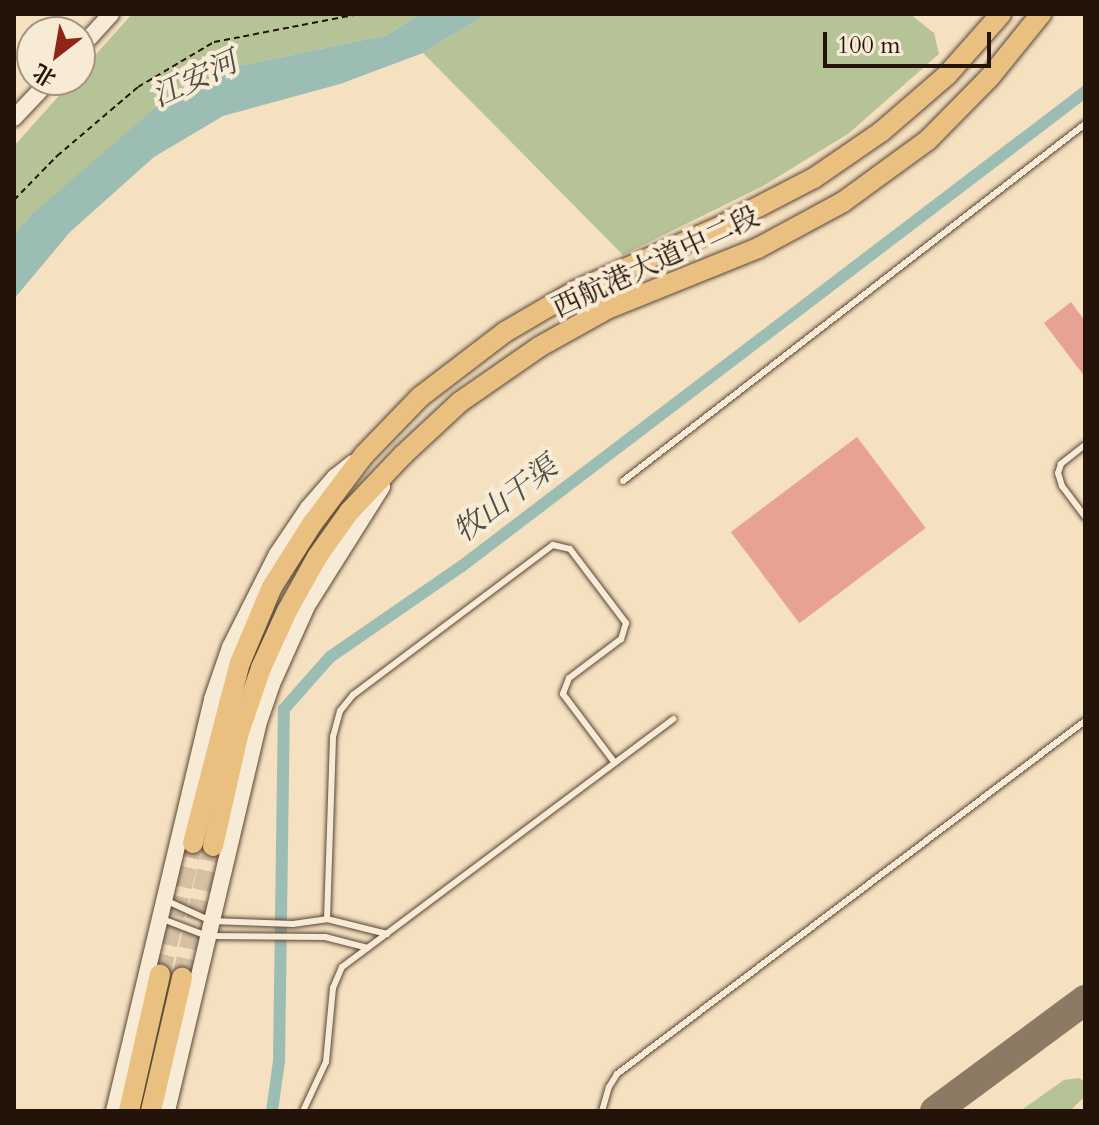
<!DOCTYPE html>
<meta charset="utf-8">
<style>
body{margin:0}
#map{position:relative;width:1099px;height:1125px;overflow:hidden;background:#f5e0c0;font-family:Cardo,"Noto Serif SC",serif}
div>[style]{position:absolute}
.green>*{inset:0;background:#b6c397}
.water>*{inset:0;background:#9cbdb3}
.canal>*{height:12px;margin:-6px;padding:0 6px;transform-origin:6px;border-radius:6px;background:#9cbdb3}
.taxiway>*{height:30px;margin:-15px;padding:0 15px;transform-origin:15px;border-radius:15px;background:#8c7a64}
.building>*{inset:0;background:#e7a293;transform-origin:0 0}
.primary-tunnel>*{height:20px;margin-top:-10px;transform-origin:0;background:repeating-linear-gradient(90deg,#d6c1a4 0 20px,transparent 0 30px)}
.path>*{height:2px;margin-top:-1px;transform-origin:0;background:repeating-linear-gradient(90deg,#241308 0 6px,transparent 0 10px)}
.roads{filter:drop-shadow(0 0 2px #584636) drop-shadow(0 0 2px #584636)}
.service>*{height:6px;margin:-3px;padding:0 3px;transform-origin:3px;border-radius:3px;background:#f8ebd6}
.tertiary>*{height:16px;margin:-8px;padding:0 8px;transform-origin:8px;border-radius:8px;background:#f8ebd6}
.primary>*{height:20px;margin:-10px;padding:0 10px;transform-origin:10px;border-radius:10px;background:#eac080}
span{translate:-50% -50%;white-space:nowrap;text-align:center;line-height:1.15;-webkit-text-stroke:8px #f8ebd6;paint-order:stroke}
.street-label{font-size:28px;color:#241308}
.water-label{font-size:30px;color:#4e4e44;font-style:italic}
.frame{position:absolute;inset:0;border:16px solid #241308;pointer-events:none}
.north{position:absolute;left:16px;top:16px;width:80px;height:80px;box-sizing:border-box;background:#f8ebd6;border:2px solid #a39584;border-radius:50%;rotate:211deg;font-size:22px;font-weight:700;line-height:32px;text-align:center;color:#241308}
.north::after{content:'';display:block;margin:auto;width:28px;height:36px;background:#8f2418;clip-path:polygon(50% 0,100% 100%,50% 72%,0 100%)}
.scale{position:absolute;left:823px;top:32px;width:168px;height:36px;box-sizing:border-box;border:4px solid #241308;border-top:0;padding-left:10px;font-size:24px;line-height:28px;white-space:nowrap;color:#241308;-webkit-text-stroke:6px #f8ebd6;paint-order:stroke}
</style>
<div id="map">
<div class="green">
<i style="clip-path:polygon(132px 14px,205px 15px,419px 14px,387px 35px,229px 68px,30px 216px,14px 235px,14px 146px,73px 80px,80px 80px,80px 72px)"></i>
<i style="clip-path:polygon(486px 14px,910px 14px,934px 33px,939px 54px,848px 134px,763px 186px,623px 255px,423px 53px)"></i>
<i style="clip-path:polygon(1079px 1078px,1085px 1082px,1083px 1098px,1070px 1111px,1020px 1111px,1064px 1080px)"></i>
</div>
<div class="water">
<i style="clip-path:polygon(419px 14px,486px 14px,423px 53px,340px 84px,223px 116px,154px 157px,70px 232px,14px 299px,14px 235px,30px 216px,169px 96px,229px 68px,387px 35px)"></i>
</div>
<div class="canal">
<i style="left:272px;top:1111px;width:50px;rotate:-82deg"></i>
<i style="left:279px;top:1061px;width:352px;rotate:-89.2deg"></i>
<i style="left:284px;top:709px;width:69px;rotate:-48.5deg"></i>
<i style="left:330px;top:657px;width:160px;rotate:-34.6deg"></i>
<i style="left:462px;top:566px;width:783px;rotate:-37.27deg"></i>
</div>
<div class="taxiway">
<i style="left:935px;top:1111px;width:187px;rotate:-36.5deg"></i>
</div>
<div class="building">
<i style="clip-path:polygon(1071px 302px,1085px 321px,1085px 377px,1044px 323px)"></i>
<i style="left:857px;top:437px;width:114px;height:158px;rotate:53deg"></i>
</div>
<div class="primary-tunnel">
<i style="left:160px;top:974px;width:135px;rotate:-75.9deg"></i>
<i style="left:182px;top:978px;width:136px;rotate:-76.8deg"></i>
</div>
<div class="path">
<i style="left:14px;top:200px;width:62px;rotate:-45.7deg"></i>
<i style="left:57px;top:156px;width:106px;rotate:-40.4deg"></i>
<i style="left:138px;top:87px;width:88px;rotate:-30.6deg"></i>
<i style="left:214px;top:42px;width:149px;rotate:-10.9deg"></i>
</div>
<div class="roads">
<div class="service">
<i style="left:1085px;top:445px;width:31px;rotate:142deg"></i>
<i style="left:1061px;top:464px;width:9px;rotate:108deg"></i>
<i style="left:1058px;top:473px;width:14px;rotate:73deg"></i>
<i style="left:1062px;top:486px;width:39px;rotate:53deg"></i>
<i style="left:623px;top:481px;width:584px;rotate:-37.69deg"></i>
<i style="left:165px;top:900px;width:51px;rotate:24.5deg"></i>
<i style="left:211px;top:921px;width:82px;rotate:2.1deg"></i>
<i style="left:293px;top:924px;width:34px;rotate:-8deg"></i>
<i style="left:327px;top:919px;width:62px;rotate:14deg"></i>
<i style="left:160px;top:918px;width:50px;rotate:21deg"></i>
<i style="left:207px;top:936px;width:118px;rotate:0.5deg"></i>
<i style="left:325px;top:937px;width:44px;rotate:14.3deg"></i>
<i style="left:327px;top:919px;width:182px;rotate:-88.1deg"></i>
<i style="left:333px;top:737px;width:27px;rotate:-75deg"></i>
<i style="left:340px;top:711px;width:21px;rotate:-51deg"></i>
<i style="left:353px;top:695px;width:250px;rotate:-36.9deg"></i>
<i style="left:553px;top:545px;width:17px;rotate:13deg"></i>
<i style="left:570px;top:549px;width:93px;rotate:52.9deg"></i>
<i style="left:626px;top:623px;width:17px;rotate:107deg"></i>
<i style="left:621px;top:639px;width:65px;rotate:143.1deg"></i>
<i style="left:569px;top:678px;width:17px;rotate:111deg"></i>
<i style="left:563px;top:694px;width:86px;rotate:53deg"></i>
<i style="left:303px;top:1111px;width:54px;rotate:-64.9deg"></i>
<i style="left:326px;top:1062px;width:74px;rotate:-84.6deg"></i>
<i style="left:333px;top:988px;width:23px;rotate:-67deg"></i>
<i style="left:342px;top:967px;width:414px;rotate:-36.8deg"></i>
<i style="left:602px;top:1111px;width:25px;rotate:-74deg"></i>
<i style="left:609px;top:1087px;width:15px;rotate:-58deg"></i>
<i style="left:617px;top:1074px;width:586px;rotate:-37.03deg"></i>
</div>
<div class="tertiary">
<i style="left:80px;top:48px;width:46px;rotate:-47.6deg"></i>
<i style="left:14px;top:118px;width:52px;rotate:-46.5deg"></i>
<i style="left:114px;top:1111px;width:423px;rotate:-76.6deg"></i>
<i style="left:212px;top:699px;width:55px;rotate:-70.9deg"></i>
<i style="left:230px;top:647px;width:104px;rotate:-63.2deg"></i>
<i style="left:277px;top:554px;width:55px;rotate:-56deg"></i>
<i style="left:308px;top:508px;width:41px;rotate:-48.9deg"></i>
<i style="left:335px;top:477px;width:23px;rotate:-38deg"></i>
<i style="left:167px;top:1111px;width:397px;rotate:-76.7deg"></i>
<i style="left:258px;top:725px;width:43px;rotate:-71.1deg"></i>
<i style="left:272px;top:684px;width:85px;rotate:-65.8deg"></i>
<i style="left:307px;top:606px;width:141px;rotate:-57.8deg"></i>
</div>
<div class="primary">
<i style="left:193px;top:843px;width:186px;rotate:-75.4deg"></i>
<i style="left:240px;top:663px;width:82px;rotate:-67.2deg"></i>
<i style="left:272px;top:587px;width:75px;rotate:-57.6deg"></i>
<i style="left:312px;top:524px;width:86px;rotate:-53deg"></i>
<i style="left:364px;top:455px;width:81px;rotate:-46deg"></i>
<i style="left:420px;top:397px;width:107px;rotate:-37.4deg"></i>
<i style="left:505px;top:332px;width:81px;rotate:-30.4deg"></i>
<i style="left:575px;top:291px;width:162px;rotate:-24deg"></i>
<i style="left:723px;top:225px;width:102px;rotate:-27.3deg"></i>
<i style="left:814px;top:178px;width:81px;rotate:-34.5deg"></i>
<i style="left:881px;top:132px;width:87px;rotate:-40.8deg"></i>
<i style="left:947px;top:75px;width:81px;rotate:-48.5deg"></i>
<i style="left:213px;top:846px;width:117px;rotate:-77.2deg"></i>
<i style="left:239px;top:732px;width:68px;rotate:-71deg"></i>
<i style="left:261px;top:668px;width:63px;rotate:-65.5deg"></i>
<i style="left:287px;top:611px;width:62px;rotate:-60.9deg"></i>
<i style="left:317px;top:557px;width:55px;rotate:-54.6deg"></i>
<i style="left:349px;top:512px;width:79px;rotate:-46.5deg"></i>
<i style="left:403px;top:455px;width:78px;rotate:-42.9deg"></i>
<i style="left:460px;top:402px;width:96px;rotate:-34.8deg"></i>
<i style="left:539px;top:347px;width:78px;rotate:-29.2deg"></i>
<i style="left:607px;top:309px;width:163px;rotate:-22deg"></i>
<i style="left:758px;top:248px;width:97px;rotate:-28.4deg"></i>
<i style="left:843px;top:202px;width:105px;rotate:-36.1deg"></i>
<i style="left:928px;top:140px;width:88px;rotate:-45.5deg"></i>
<i style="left:990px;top:77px;width:81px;rotate:-51deg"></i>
<i style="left:129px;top:1111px;width:140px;rotate:-77.2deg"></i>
<i style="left:151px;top:1111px;width:137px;rotate:-76.9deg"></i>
</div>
</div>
<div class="street-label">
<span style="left:656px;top:262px;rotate:-25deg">西航港大道中二段</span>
</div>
<div class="water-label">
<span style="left:195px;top:80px;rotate:-25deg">江安河</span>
<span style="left:506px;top:500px;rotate:-37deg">牧山干渠</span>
</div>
<div class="frame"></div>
<div class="north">北</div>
<div class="scale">100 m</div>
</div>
